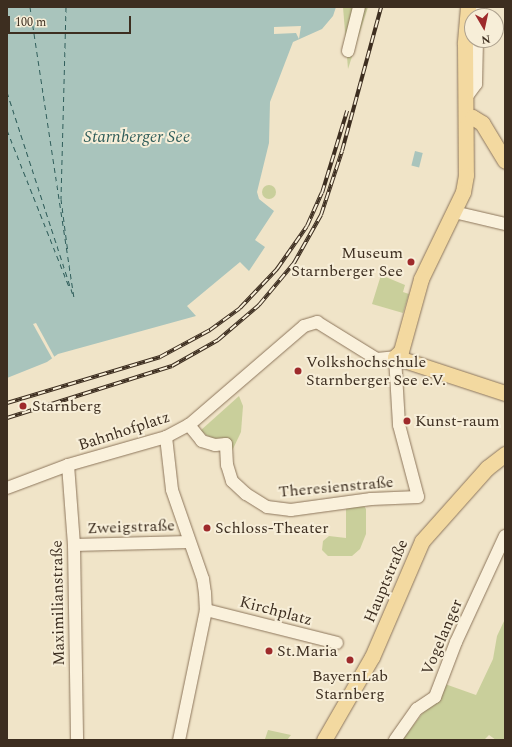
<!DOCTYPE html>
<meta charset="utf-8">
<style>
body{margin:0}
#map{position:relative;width:512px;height:747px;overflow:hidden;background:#f0e4c8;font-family:Spectral,serif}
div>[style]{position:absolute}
.green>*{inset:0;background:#c9cf9b}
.round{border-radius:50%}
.water>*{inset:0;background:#a9c4bc;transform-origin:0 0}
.pier>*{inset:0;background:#f0e4c8}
.ferry>*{height:1px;margin-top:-0.5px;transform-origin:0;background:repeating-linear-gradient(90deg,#2f5d5a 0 5px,transparent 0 9px)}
.roads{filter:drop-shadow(0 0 1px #8d765c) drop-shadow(0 0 1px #8d765c)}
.minor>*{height:12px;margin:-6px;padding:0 6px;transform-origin:6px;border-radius:6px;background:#faf1dc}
.major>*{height:15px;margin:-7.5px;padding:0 7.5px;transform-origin:7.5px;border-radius:7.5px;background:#f3d9a0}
.rail>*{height:4px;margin-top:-2px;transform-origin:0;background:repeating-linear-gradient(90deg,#f7eed8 0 8px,#3d2e20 0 16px);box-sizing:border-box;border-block:1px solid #3d2e20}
.dots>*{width:11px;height:11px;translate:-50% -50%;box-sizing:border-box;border:2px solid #f7eed8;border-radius:50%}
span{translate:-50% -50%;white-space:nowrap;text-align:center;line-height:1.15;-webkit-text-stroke:4px #f7eed8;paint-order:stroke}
.poi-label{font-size:16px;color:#3d2e20}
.right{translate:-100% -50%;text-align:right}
.left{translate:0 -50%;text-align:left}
.street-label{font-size:16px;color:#3d2e20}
.water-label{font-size:17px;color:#2f5d5a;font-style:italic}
.frame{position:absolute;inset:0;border:8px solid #3d2e20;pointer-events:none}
.north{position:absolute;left:464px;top:8px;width:40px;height:40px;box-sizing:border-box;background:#f7eed8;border:1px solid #ada18e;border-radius:50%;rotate:171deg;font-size:11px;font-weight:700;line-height:16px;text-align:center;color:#3d2e20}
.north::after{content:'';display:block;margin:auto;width:14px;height:18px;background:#9e2a2b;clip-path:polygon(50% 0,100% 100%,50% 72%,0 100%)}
.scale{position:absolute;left:8px;top:16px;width:123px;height:18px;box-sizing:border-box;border:2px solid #3d2e20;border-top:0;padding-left:5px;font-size:12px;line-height:14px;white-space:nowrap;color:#3d2e20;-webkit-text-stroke:3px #f7eed8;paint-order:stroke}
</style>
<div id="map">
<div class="green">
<i style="clip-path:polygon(343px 7px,368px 7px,348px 69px)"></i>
<i class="round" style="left:262px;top:185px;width:14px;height:14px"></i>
<i style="clip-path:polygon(381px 275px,405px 285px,403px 292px,409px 294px,403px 313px,372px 304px)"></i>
<i style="clip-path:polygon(239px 396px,243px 406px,241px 432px,232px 451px,200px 431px)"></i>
<i style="clip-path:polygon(364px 506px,366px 509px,366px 534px,360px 549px,352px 556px,328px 556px,322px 550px,323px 541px,329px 536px,346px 538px,346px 507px)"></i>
<i style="clip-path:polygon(505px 619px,505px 740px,496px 740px,489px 735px,484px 740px,402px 740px,445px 684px,476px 695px,493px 659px,497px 636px)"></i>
<i style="clip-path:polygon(268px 730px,291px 735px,287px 740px,267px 740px,265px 739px)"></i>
</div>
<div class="water">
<i style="clip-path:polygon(7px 7px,336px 7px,333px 16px,322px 29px,293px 42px,270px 102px,269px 143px,257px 192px,259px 199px,274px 211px,255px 240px,265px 247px,249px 271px,240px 262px,187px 306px,196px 316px,58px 354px,47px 362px,7px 378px)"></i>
<i style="left:415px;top:151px;width:8px;height:15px;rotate:14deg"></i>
</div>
<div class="pier">
<i style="clip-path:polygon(301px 26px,299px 39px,296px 33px,274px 34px,274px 27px)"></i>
<i style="clip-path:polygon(36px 323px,55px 358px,53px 360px,33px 324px)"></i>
</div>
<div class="ferry">
<i style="left:30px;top:7px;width:295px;rotate:81.4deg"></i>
<i style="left:66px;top:7px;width:192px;rotate:91.5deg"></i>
<i style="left:61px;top:199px;width:54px;rotate:82.6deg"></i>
<i style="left:7px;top:92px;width:213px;rotate:72deg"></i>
<i style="left:7px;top:130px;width:171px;rotate:68.4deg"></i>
</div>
<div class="roads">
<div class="minor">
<i style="left:479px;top:16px;width:9px;rotate:-84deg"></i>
<i style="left:348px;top:51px;width:45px;rotate:-76deg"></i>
<i style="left:465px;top:99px;width:19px;rotate:-54deg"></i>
<i style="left:476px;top:84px;width:44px;rotate:-88.7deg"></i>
<i style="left:454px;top:212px;width:52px;rotate:13.2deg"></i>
<i style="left:166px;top:437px;width:53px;rotate:83.5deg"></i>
<i style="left:172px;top:490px;width:94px;rotate:70.8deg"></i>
<i style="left:203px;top:579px;width:14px;rotate:82deg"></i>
<i style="left:205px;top:593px;width:17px;rotate:87deg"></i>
<i style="left:206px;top:610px;width:133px;rotate:101.7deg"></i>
<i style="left:68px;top:465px;width:80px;rotate:85.7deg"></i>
<i style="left:74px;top:545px;width:195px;rotate:89.1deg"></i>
<i style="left:7px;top:488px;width:65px;rotate:-20.7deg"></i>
<i style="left:68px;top:465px;width:102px;rotate:-15.9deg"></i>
<i style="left:166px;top:437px;width:26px;rotate:-28deg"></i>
<i style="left:189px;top:425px;width:152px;rotate:-40.7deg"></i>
<i style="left:304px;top:326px;width:14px;rotate:-17deg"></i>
<i style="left:317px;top:322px;width:70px;rotate:31.7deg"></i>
<i style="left:377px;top:359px;width:18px;rotate:-6deg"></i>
<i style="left:395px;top:357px;width:68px;rotate:86.6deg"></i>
<i style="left:399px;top:425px;width:74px;rotate:75.2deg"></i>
<i style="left:418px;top:497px;width:47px;rotate:177.6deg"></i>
<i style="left:371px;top:499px;width:81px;rotate:172.2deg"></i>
<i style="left:291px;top:510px;width:24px;rotate:-173deg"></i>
<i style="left:267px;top:507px;width:25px;rotate:-148deg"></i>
<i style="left:246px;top:494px;width:19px;rotate:-137deg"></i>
<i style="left:232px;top:481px;width:17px;rotate:-107deg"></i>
<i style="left:227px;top:465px;width:21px;rotate:-93deg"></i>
<i style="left:226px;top:444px;width:11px;rotate:175deg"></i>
<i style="left:215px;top:445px;width:14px;rotate:-163deg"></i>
<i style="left:202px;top:441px;width:21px;rotate:-129deg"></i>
<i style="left:74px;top:545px;width:115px;rotate:-1.5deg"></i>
<i style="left:206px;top:610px;width:135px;rotate:14.1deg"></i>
<i style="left:395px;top:740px;width:38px;rotate:-55deg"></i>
<i style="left:417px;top:709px;width:22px;rotate:-34deg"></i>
<i style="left:435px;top:697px;width:59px;rotate:-69.1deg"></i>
<i style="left:456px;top:642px;width:117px;rotate:-65.2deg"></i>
</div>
<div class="major">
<i style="left:468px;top:7px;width:37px;rotate:95deg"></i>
<i style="left:465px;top:44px;width:131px;rotate:89.6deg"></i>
<i style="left:466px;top:175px;width:17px;rotate:100deg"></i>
<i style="left:463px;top:192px;width:97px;rotate:115.8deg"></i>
<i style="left:421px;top:279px;width:75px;rotate:105.5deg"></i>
<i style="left:401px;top:351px;width:8px;rotate:135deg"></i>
<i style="left:395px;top:357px;width:116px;rotate:18.1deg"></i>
<i style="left:466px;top:117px;width:6px"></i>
<i style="left:472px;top:117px;width:12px;rotate:31deg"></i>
<i style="left:482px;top:123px;width:44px;rotate:58.8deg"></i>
<i style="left:324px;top:740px;width:96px;rotate:-60deg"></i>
<i style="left:372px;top:657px;width:126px;rotate:-66.7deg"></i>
<i style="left:422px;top:541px;width:98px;rotate:-48.3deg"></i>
<i style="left:487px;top:468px;width:23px;rotate:-38deg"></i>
</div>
</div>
<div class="rail">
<i style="left:7px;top:403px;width:160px;rotate:-16.7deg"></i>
<i style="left:160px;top:357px;width:57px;rotate:-28.4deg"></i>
<i style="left:210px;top:330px;width:37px;rotate:-36deg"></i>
<i style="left:240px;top:308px;width:54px;rotate:-46.5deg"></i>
<i style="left:277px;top:269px;width:52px;rotate:-55.1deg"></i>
<i style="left:307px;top:226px;width:36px;rotate:-66deg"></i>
<i style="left:322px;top:193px;width:86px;rotate:-73deg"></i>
<i style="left:7px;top:418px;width:173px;rotate:-17.5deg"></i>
<i style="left:172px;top:366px;width:53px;rotate:-29.5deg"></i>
<i style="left:218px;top:340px;width:54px;rotate:-40.5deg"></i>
<i style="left:259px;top:305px;width:55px;rotate:-50.2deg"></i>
<i style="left:294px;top:263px;width:55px;rotate:-60.6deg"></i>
<i style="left:321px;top:215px;width:67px;rotate:-71.8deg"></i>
<i style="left:342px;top:151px;width:149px;rotate:-74.8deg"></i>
</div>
<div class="dots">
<i style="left:411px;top:262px;background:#9e2a2b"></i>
<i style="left:298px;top:371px;background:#9e2a2b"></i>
<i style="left:23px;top:406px;background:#9e2a2b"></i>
<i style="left:407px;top:421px;background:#9e2a2b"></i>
<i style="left:207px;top:528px;background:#9e2a2b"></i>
<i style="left:269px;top:651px;background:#9e2a2b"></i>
<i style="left:350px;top:660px;background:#9e2a2b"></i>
</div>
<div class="poi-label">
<span class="right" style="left:403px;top:262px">Museum<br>Starnberger See</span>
<span class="left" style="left:306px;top:371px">Volkshochschule<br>Starnberger See e.V.</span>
<span class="left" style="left:32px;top:406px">Starnberg</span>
<span class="left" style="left:415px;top:421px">Kunst-raum</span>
<span class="left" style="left:215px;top:528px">Schloss-Theater</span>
<span class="left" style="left:277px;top:651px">St.Maria</span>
<span style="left:350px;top:685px">BayernLab<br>Starnberg</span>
</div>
<div class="street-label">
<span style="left:124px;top:431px;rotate:-18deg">Bahnhofplatz</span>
<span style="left:336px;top:487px;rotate:-5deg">Theresienstraße</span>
<span style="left:131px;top:527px;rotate:-2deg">Zweigstraße</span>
<span style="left:386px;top:581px;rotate:-67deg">Hauptstraße</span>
<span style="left:58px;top:603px;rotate:-91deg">Maximilianstraße</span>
<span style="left:276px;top:611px;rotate:15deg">Kirchplatz</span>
<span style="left:442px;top:637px;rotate:-67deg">Vogelanger</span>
</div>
<div class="water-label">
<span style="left:137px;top:138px">Starnberger See</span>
</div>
<div class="frame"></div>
<div class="north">N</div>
<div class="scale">100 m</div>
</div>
